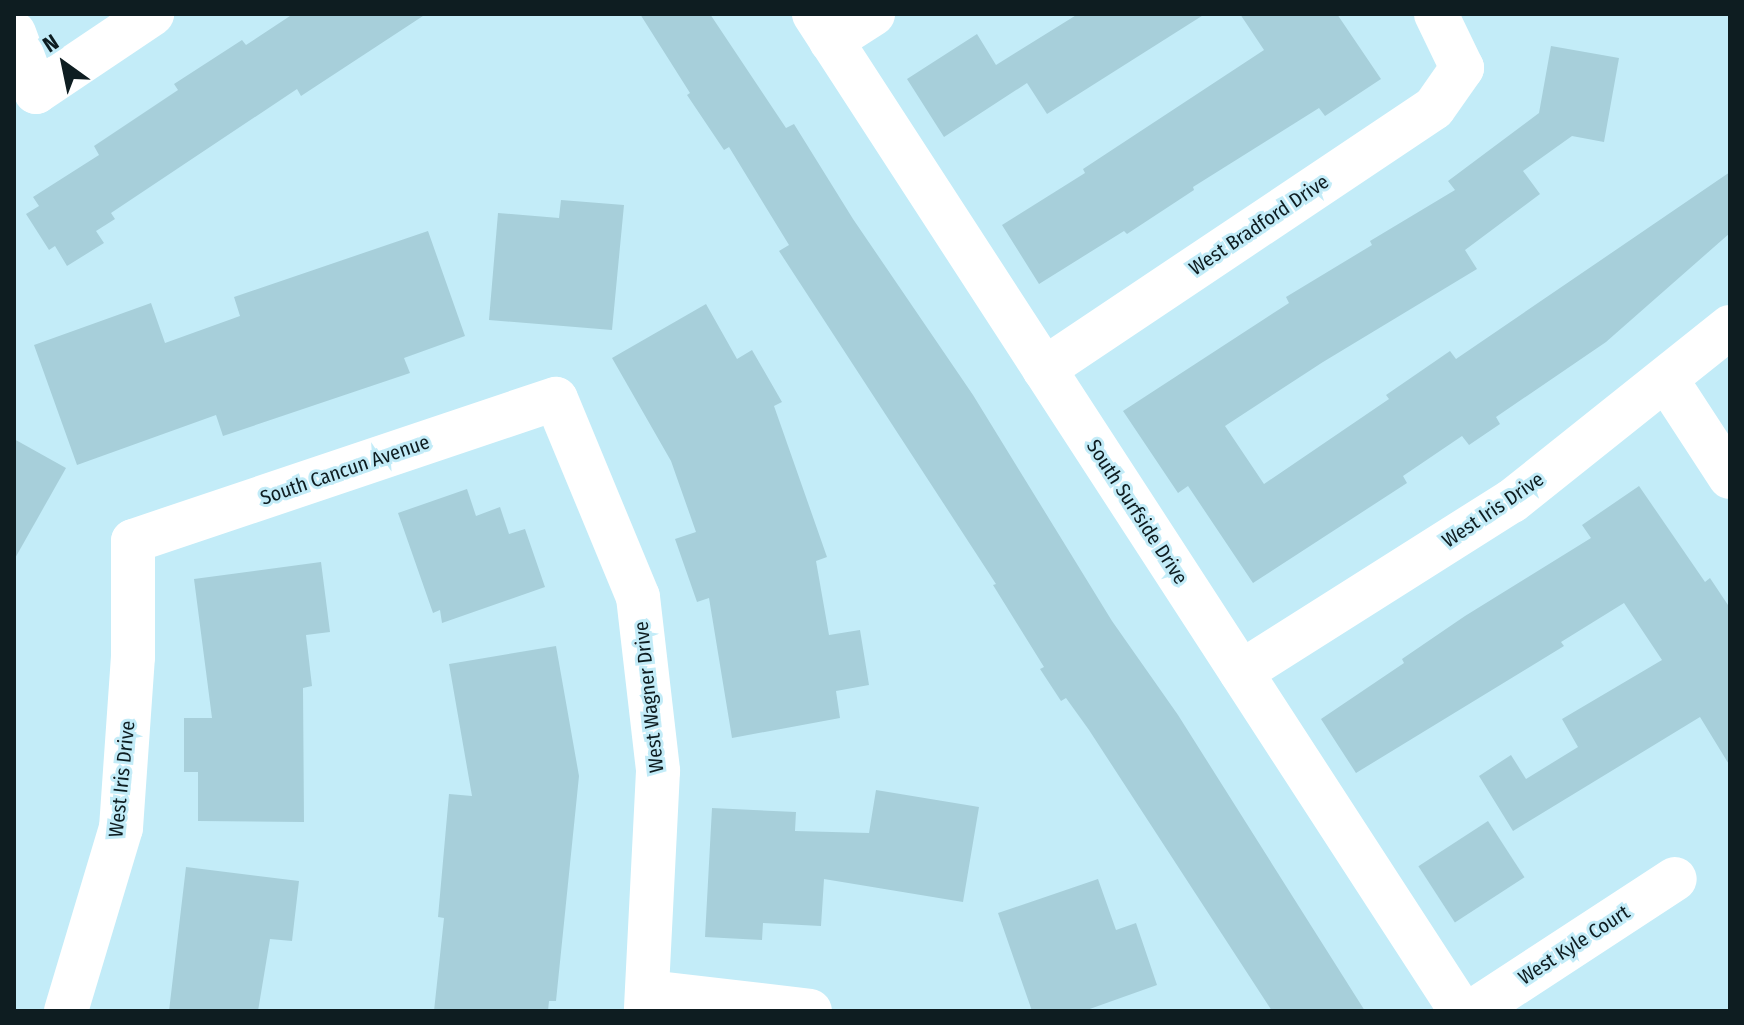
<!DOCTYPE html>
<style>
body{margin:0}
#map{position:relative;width:1744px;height:1025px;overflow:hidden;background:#c3ecf8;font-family:"Fira Sans Condensed",sans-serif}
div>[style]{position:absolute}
.building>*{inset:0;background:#a7cfda;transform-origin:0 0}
.street>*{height:44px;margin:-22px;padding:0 22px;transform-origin:22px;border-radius:22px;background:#fff}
span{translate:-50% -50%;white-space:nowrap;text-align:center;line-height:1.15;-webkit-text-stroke:6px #c3ecf8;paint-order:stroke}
.street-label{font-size:20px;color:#0e1d21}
.frame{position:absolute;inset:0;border:16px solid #0e1d21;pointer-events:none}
.north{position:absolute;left:24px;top:24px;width:80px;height:80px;-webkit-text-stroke:6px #c3ecf8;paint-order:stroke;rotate:327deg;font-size:22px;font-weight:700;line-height:32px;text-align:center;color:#0e1d21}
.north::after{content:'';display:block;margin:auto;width:28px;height:36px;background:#0e1d21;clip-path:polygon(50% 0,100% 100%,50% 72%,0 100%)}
</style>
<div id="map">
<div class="building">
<i style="clip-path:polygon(293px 14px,426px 14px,301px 96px,297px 89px,111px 213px,115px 219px,96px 231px,104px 243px,67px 266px,55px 246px,49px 250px,26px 214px,39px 206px,33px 197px,99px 155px,94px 146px,178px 90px,174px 84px,242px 40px,246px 45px)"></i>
<i style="clip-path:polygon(640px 14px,710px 14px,786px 128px,794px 124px,853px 219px,973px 395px,1112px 621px,1178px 715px,1365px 1011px,1272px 1011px,1089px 730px,1066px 698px,1061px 701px,1040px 669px,1044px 667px,993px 585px,996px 584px,779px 251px,789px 245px,729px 147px,724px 150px,687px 95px,690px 93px)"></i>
<i style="clip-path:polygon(1078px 14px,1205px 14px,1047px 114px,1027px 83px,944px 137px,907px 79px,977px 34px,996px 65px)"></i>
<i style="clip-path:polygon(1240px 14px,1337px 14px,1381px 79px,1325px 116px,1319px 108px,1193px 187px,1194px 190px,1127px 234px,1124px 231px,1039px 284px,1002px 225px,1085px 173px,1083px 169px,1264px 50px)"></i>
<i style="clip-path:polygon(1551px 46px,1619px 58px,1604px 142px,1572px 136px,1523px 171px,1540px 194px,1465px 250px,1477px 269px,1323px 362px,1225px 426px,1264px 484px,1389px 399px,1386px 395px,1450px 351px,1456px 359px,1730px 172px,1730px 233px,1606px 342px,1496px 417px,1500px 424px,1469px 445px,1462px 436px,1403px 476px,1407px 483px,1253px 583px,1188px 486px,1178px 493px,1123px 411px,1289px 303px,1286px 297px,1372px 245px,1370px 241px,1455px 190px,1448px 181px,1539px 113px)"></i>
<i style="clip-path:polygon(561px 200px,624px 205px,612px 330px,489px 320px,498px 213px,559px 218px)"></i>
<i style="clip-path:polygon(428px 231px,465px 336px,404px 358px,410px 373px,223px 436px,216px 415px,77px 465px,34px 345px,151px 303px,165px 343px,240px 316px,234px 297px)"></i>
<i style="clip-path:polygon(706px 304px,737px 359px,752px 350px,782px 402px,774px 406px,827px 557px,816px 561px,829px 635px,860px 630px,869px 685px,836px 691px,840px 718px,732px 738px,709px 598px,697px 602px,675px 539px,696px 532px,671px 461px,612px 358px)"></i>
<i style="clip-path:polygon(14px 439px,66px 468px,14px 560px)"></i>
<i style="clip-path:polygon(1639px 486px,1705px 582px,1710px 578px,1730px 608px,1730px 766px,1700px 717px,1513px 831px,1479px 776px,1511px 755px,1526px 779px,1578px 747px,1562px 719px,1662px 660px,1624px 603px,1561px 642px,1564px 646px,1356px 773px,1321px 719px,1404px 663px,1402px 659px,1465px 616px,1591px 538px,1582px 525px)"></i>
<i style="clip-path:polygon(467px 489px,476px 516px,500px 507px,509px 534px,525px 529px,545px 587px,442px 623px,440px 610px,433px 613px,398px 513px)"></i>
<i style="clip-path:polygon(321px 562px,330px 632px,306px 635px,312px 686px,303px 688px,304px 822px,198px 821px,198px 772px,184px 772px,184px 718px,212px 718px,194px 579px)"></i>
<i style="clip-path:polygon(556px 646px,579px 776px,556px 1001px,549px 1001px,548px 1011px,434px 1011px,444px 918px,438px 917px,449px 794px,472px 796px,449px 664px)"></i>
<i style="clip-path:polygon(876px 790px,979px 807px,963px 902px,824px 879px,821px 926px,763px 923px,762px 940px,705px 937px,712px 808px,796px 812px,795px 831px,869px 833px)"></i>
<i style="left:1488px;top:821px;width:67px;height:83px;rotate:57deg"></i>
<i style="clip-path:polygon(186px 867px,299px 881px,292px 941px,270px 939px,258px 1011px,169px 1011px)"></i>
<i style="clip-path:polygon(1098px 879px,1116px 930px,1136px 923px,1157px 985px,1084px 1011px,1032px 1011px,998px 913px)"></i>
</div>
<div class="street">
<i style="left:814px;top:14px;width:1189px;rotate:57.02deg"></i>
<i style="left:14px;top:33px;width:63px;rotate:69.6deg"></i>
<i style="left:831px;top:41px;width:50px;rotate:-32.7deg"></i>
<i style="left:36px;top:92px;width:140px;rotate:-33.9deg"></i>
<i style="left:1044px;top:369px;width:469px;rotate:-33.8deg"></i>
<i style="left:1434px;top:108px;width:49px;rotate:-55deg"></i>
<i style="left:1462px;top:68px;width:60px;rotate:-115.7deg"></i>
<i style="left:1666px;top:379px;width:117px;rotate:56.9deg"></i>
<i style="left:1241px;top:672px;width:320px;rotate:-32.3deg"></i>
<i style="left:1512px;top:501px;width:279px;rotate:-38.6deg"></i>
<i style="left:649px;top:992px;width:162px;rotate:6.7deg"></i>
<i style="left:66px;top:1011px;width:191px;rotate:-73.3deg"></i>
<i style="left:121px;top:828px;width:171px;rotate:-86deg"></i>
<i style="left:133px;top:657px;width:116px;rotate:-90deg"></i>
<i style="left:133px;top:541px;width:446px;rotate:-18.6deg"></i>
<i style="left:556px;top:399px;width:214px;rotate:67.5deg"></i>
<i style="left:638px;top:597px;width:175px;rotate:83.4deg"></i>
<i style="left:658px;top:771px;width:240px;rotate:92.9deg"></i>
<i style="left:1473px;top:1011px;width:241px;rotate:-33.2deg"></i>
</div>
<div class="street-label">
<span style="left:1259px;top:225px;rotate:-34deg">West Bradford Drive</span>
<span style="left:345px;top:470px;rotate:-19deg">South Cancun Avenue</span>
<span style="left:1493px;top:510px;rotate:-34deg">West Iris Drive</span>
<span style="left:1137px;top:512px;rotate:57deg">South Surfside Drive</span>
<span style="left:649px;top:697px;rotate:-96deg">West Wagner Drive</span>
<span style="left:122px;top:779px;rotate:-84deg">West Iris Drive</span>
<span style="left:1574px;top:945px;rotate:-33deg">West Kyle Court</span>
</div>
<div class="frame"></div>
<div class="north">N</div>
</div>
